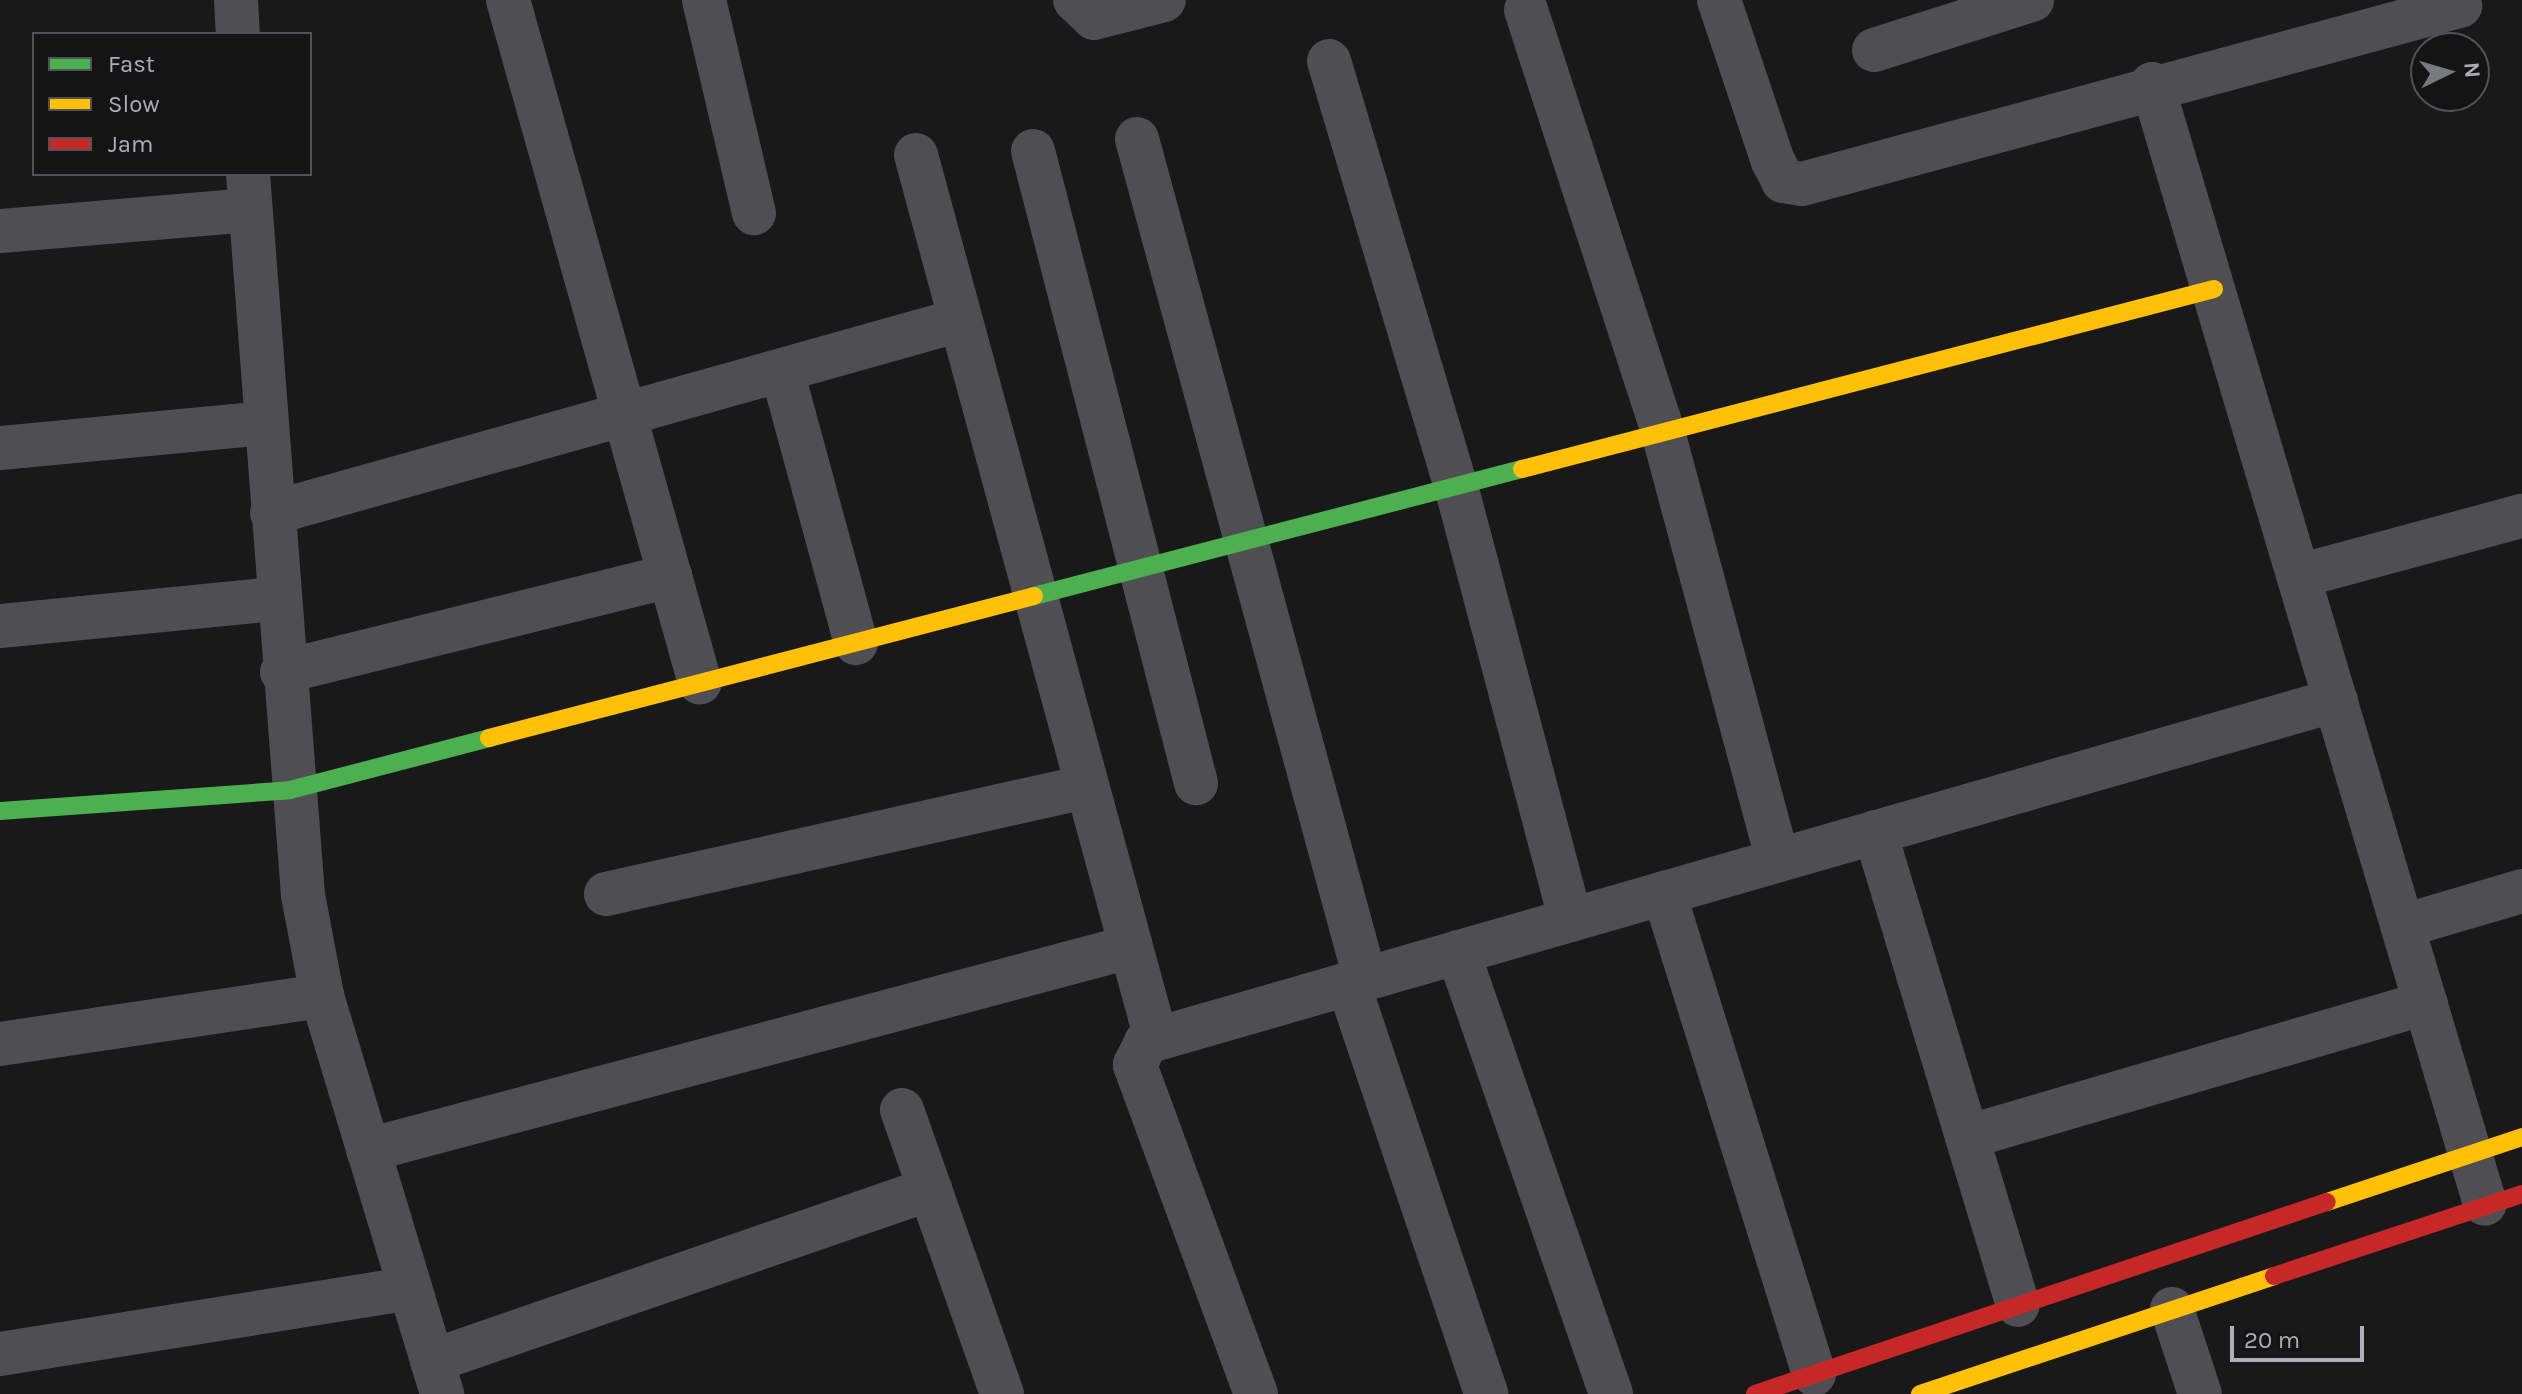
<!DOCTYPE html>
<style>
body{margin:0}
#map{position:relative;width:2522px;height:1394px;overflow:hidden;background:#19191a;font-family:Karla,sans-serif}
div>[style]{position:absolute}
.street>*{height:44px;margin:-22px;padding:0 22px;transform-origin:22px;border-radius:22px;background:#4f4f53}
.fast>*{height:18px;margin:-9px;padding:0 9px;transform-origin:9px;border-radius:9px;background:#4caf50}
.slow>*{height:18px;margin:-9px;padding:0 9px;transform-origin:9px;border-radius:9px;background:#ffc107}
.jam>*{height:18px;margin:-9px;padding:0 9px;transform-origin:9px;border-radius:9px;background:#c62828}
span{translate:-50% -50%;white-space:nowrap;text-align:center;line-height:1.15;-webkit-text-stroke:6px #141415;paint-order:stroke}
.legend{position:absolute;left:32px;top:32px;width:280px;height:144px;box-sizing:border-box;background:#141415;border:2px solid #515157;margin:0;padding:10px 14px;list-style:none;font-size:24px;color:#acadb9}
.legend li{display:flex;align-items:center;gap:16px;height:40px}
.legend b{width:40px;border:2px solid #515157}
.north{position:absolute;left:2410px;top:32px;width:80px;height:80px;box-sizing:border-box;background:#141415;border:2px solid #515157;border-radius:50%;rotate:85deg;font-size:22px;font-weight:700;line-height:32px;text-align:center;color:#acadb9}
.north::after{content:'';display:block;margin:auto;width:28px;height:36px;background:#797981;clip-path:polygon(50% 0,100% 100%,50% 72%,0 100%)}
.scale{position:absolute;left:2230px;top:1326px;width:134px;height:36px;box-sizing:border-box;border:4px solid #acadb9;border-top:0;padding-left:10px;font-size:24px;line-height:28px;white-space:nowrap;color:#acadb9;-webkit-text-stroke:6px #141415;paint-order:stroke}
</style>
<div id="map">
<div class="street">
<i style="left:236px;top:0;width:34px;rotate:87deg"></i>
<i style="left:508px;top:0;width:709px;rotate:74.3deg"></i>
<i style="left:704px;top:0;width:219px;rotate:76.8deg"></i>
<i style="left:1075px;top:0;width:26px;rotate:43deg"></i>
<i style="left:1094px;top:18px;width:72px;rotate:-14.4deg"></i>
<i style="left:1719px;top:0;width:170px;rotate:71.5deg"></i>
<i style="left:1773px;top:161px;width:22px;rotate:63deg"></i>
<i style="left:1783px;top:181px;width:19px;rotate:9deg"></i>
<i style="left:1802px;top:184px;width:682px;rotate:-15.14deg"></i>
<i style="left:1526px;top:10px;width:444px;rotate:72deg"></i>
<i style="left:1663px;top:432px;width:443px;rotate:75deg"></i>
<i style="left:1874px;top:50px;width:166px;rotate:-17.6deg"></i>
<i style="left:1329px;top:61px;width:444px;rotate:73.4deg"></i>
<i style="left:1456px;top:486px;width:449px;rotate:75.2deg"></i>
<i style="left:2152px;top:84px;width:1168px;rotate:73.44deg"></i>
<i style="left:1137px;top:139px;width:869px;rotate:74.8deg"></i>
<i style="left:1033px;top:151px;width:653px;rotate:75.54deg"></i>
<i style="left:916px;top:155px;width:916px;rotate:74.81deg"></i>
<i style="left:248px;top:174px;width:723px;rotate:85.64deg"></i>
<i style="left:303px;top:895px;width:103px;rotate:79.3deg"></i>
<i style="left:322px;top:996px;width:416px;rotate:73.2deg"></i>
<i style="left:0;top:231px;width:251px;rotate:-4.8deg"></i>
<i style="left:782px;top:371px;width:282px;rotate:74.8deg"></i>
<i style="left:0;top:448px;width:266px;rotate:-5.4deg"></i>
<i style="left:272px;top:513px;width:715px;rotate:-15.67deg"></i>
<i style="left:2299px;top:576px;width:231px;rotate:-15.1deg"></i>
<i style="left:0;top:626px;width:278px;rotate:-5.6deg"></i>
<i style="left:282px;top:672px;width:400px;rotate:-13.9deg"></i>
<i style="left:1875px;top:832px;width:494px;rotate:73.2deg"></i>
<i style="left:1664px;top:893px;width:504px;rotate:72.68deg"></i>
<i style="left:606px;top:894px;width:492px;rotate:-12.6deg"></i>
<i style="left:2403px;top:926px;width:124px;rotate:-16.4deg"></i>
<i style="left:1458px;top:952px;width:468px;rotate:70.9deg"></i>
<i style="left:1348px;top:983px;width:434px;rotate:71.4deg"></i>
<i style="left:0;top:1044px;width:326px;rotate:-8.5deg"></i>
<i style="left:902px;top:1110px;width:301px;rotate:70.6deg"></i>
<i style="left:1967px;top:1137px;width:478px;rotate:-16.3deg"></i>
<i style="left:368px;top:1150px;width:789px;rotate:-14.92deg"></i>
<i style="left:2172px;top:1309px;width:89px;rotate:71.8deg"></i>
<i style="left:0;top:1354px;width:415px;rotate:-9.1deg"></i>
<i style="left:432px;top:1361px;width:527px;rotate:-19.05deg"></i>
<i style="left:1256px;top:1394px;width:351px;rotate:-110.2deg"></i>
<i style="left:1135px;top:1065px;width:25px;rotate:-64deg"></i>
<i style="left:1146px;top:1042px;width:1238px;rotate:-16.03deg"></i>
</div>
<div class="fast">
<i style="left:1034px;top:596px;width:504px;rotate:-14.59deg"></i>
<i style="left:0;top:811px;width:291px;rotate:-4.1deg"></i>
<i style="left:290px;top:790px;width:206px;rotate:-14.6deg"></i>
</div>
<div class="slow">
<i style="left:1522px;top:469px;width:715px;rotate:-14.58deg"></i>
<i style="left:489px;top:738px;width:563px;rotate:-14.6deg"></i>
<i style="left:2327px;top:1202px;width:206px;rotate:-18.4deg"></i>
<i style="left:1920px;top:1394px;width:373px;rotate:-18.4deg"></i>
</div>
<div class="jam">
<i style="left:2274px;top:1276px;width:261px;rotate:-18.3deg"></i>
<i style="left:1755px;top:1394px;width:603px;rotate:-18.56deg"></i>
</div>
<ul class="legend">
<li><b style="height:10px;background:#4caf50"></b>Fast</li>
<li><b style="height:10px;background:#ffc107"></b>Slow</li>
<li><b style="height:10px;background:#c62828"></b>Jam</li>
</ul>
<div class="north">N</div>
<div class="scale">20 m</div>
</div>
